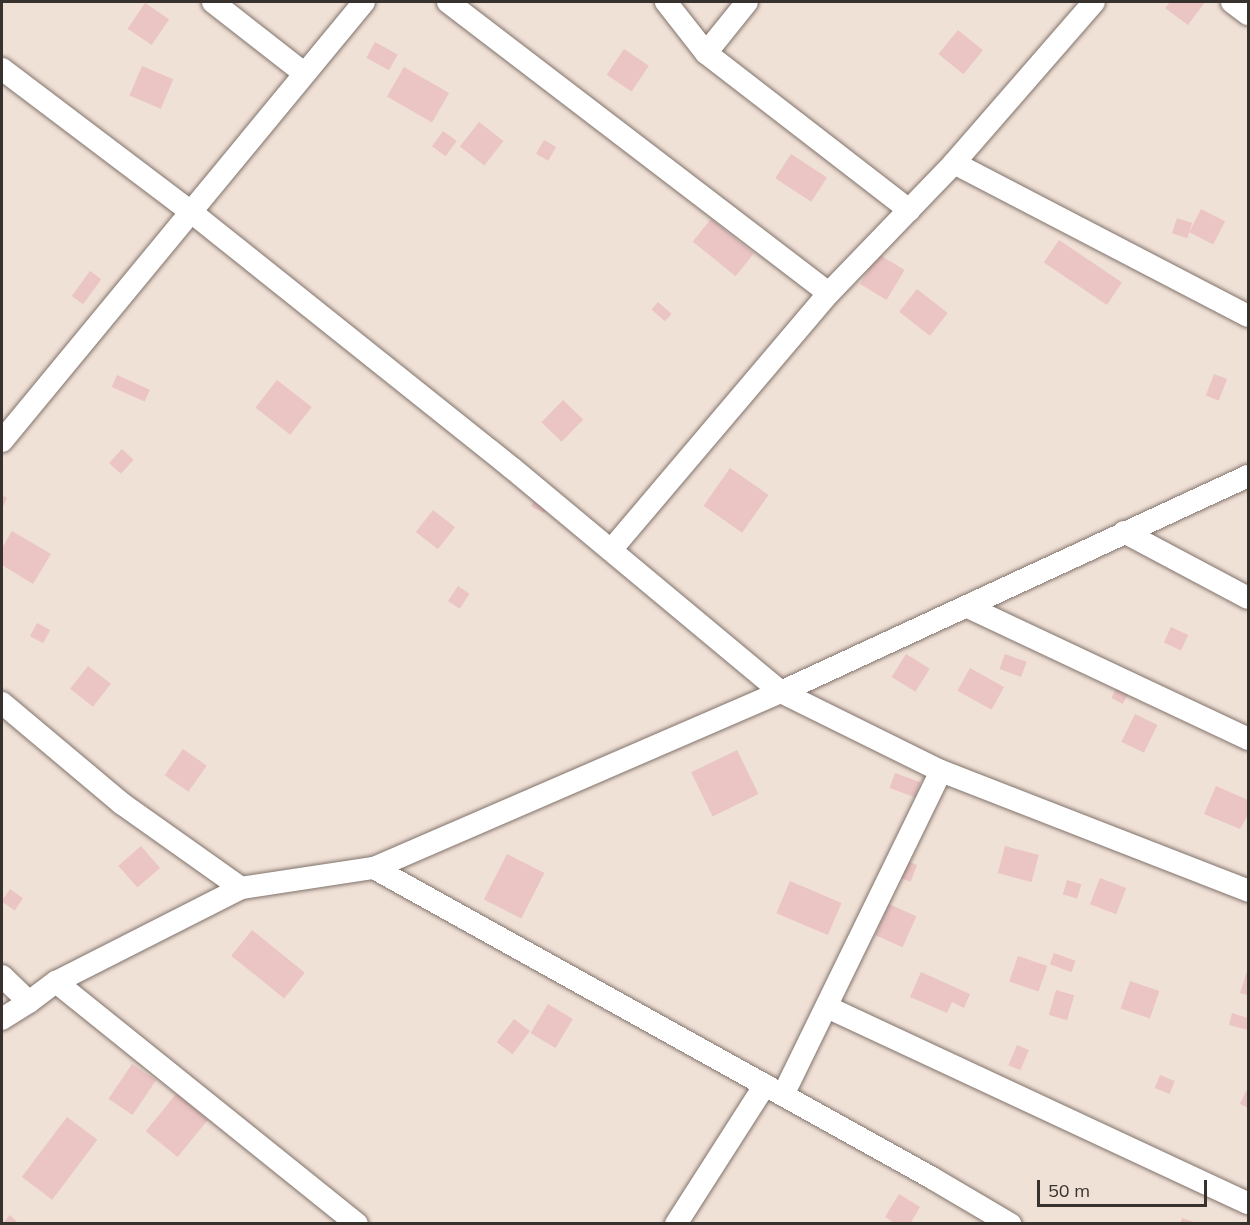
<!DOCTYPE html>
<style>
body{margin:0}
#map{position:relative;width:1250px;height:1225px;overflow:hidden;background:#f0e1d7;font-family:Mulish,sans-serif}
div>[style]{position:absolute}
.building>*{inset:0;background:#ebc4c4;transform-origin:0 0}
.roads{filter:drop-shadow(0 0 2px #81736b) drop-shadow(0 0 2px #81736b)}
.minor>*{height:22px;margin:-11px;padding:0 11px;transform-origin:11px;border-radius:11px;background:#fff}
span{translate:-50% -50%;white-space:nowrap;text-align:center;line-height:1.15;-webkit-text-stroke:5px #f0e1d7;paint-order:stroke}
.frame{position:absolute;inset:0;border:3px solid #38322e;pointer-events:none}
.scale{position:absolute;left:1037px;top:1180px;width:170px;height:27px;box-sizing:border-box;border:3px solid #38322e;border-top:0;padding-left:8px;font-size:18px;line-height:21px;white-space:nowrap;color:#38322e;-webkit-text-stroke:4px #f0e1d7;paint-order:stroke}
</style>
<div id="map">
<div class="building">
<i style="clip-path:polygon(1170px 2px,1205px 2px,1188px 25px,1165px 8px)"></i>
<i style="left:145px;top:3px;width:29px;height:31px;rotate:34deg"></i>
<i style="left:958px;top:30px;width:32px;height:31px;rotate:39deg"></i>
<i style="left:375px;top:42px;width:26px;height:18px;rotate:29deg"></i>
<i style="left:624px;top:49px;width:30px;height:31px;rotate:34deg"></i>
<i style="left:142px;top:66px;width:34px;height:32px;rotate:23deg"></i>
<i style="left:404px;top:67px;width:52px;height:34px;rotate:30deg"></i>
<i style="left:479px;top:122px;width:31px;height:31px;rotate:38deg"></i>
<i style="left:443px;top:131px;width:17px;height:19px;rotate:36deg"></i>
<i style="left:544px;top:140px;width:14px;height:16px;rotate:30deg"></i>
<i style="left:791px;top:154px;width:43px;height:29px;rotate:33deg"></i>
<i style="left:1201px;top:209px;width:27px;height:26px;rotate:27deg"></i>
<i style="left:1177px;top:218px;width:16px;height:16px;rotate:18deg"></i>
<i style="left:711px;top:219px;width:55px;height:29px;rotate:39deg"></i>
<i style="left:1059px;top:240px;width:76px;height:27px;rotate:34deg"></i>
<i style="left:878px;top:254px;width:31px;height:35px;rotate:31deg"></i>
<i style="left:90px;top:271px;width:14px;height:31px;rotate:36deg"></i>
<i style="left:917px;top:289px;width:39px;height:29px;rotate:38deg"></i>
<i style="left:658px;top:302px;width:18px;height:10px;rotate:41deg"></i>
<i style="left:1214px;top:374px;width:14px;height:23px;rotate:21deg"></i>
<i style="left:117px;top:375px;width:36px;height:13px;rotate:24deg"></i>
<i style="left:277px;top:380px;width:44px;height:35px;rotate:38deg"></i>
<i style="left:563px;top:400px;width:28px;height:31px;rotate:44deg"></i>
<i style="left:122px;top:449px;width:16px;height:19px;rotate:43deg"></i>
<i style="left:730px;top:468px;width:47px;height:46px;rotate:35deg"></i>
<i style="left:538px;top:493px;width:15px;height:15px;rotate:28deg"></i>
<i style="clip-path:polygon(2px 495px,7px 498px,2px 509px)"></i>
<i style="left:433px;top:510px;width:28px;height:28px;rotate:38deg"></i>
<i style="clip-path:polygon(12px 531px,51px 554px,33px 584px,2px 565px,2px 548px)"></i>
<i style="left:458px;top:586px;width:14px;height:18px;rotate:34deg"></i>
<i style="left:37px;top:623px;width:15px;height:15px;rotate:28deg"></i>
<i style="left:1171px;top:627px;width:19px;height:17px;rotate:25deg"></i>
<i style="left:906px;top:654px;width:28px;height:27px;rotate:32deg"></i>
<i style="left:1005px;top:654px;width:23px;height:16px;rotate:20deg"></i>
<i style="left:88px;top:666px;width:29px;height:29px;rotate:38deg"></i>
<i style="left:970px;top:668px;width:39px;height:26px;rotate:29deg"></i>
<i style="left:1120px;top:682px;width:13px;height:18px;rotate:29deg"></i>
<i style="left:1135px;top:714px;width:25px;height:31px;rotate:26deg"></i>
<i style="left:183px;top:749px;width:29px;height:32px;rotate:35deg"></i>
<i style="left:737px;top:750px;width:49px;height:51px;rotate:64deg"></i>
<i style="left:895px;top:773px;width:27px;height:16px;rotate:20deg"></i>
<i style="clip-path:polygon(1216px 786px,1248px 800px,1248px 815px,1240px 829px,1204px 814px)"></i>
<i style="left:141px;top:846px;width:29px;height:30px;rotate:49deg"></i>
<i style="left:1005px;top:846px;width:35px;height:28px;rotate:15deg"></i>
<i style="left:507px;top:854px;width:42px;height:51px;rotate:27deg"></i>
<i style="left:904px;top:860px;width:14px;height:18px;rotate:21deg"></i>
<i style="left:1100px;top:878px;width:28px;height:28px;rotate:21deg"></i>
<i style="left:1067px;top:880px;width:15px;height:15px;rotate:16deg"></i>
<i style="left:790px;top:881px;width:56px;height:35px;rotate:23deg"></i>
<i style="left:10px;top:889px;width:16px;height:15px;rotate:35deg"></i>
<i style="left:889px;top:904px;width:30px;height:34px;rotate:24deg"></i>
<i style="left:252px;top:930px;width:68px;height:33px;rotate:39deg"></i>
<i style="left:1054px;top:953px;width:23px;height:12px;rotate:20deg"></i>
<i style="left:1018px;top:956px;width:31px;height:27px;rotate:19deg"></i>
<i style="clip-path:polygon(1248px 968px,1248px 995px,1240px 993px)"></i>
<i style="clip-path:polygon(921px 972px,970px 994px,964px 1008px,952px 1002px,947px 1013px,910px 997px)"></i>
<i style="left:1130px;top:981px;width:31px;height:29px;rotate:19deg"></i>
<i style="left:1056px;top:990px;width:19px;height:26px;rotate:16deg"></i>
<i style="left:548px;top:1004px;width:29px;height:34px;rotate:31deg"></i>
<i style="clip-path:polygon(1232px 1013px,1248px 1018px,1248px 1030px,1229px 1025px)"></i>
<i style="left:514px;top:1019px;width:20px;height:29px;rotate:37deg"></i>
<i style="left:1017px;top:1045px;width:13px;height:22px;rotate:23deg"></i>
<i style="left:132px;top:1064px;width:29px;height:42px;rotate:34deg"></i>
<i style="left:1160px;top:1075px;width:16px;height:14px;rotate:22deg"></i>
<i style="clip-path:polygon(1246px 1091px,1248px 1092px,1248px 1108px,1240px 1104px)"></i>
<i style="left:176px;top:1094px;width:41px;height:48px;rotate:39deg"></i>
<i style="left:67px;top:1117px;width:38px;height:75px;rotate:37deg"></i>
<i style="clip-path:polygon(899px 1194px,920px 1207px,910px 1224px,896px 1224px,885px 1217px)"></i>
<i style="clip-path:polygon(10px 1215px,19px 1224px,2px 1224px)"></i>
<i style="clip-path:polygon(1182px 1218px,1197px 1223px,1197px 1224px,1180px 1224px)"></i>
</div>
<div class="roads">
<div class="minor">
<i style="left:213px;top:2px;width:115px;rotate:38deg"></i>
<i style="left:448px;top:2px;width:479px;rotate:37.4deg"></i>
<i style="left:666px;top:2px;width:65px;rotate:51.9deg"></i>
<i style="left:706px;top:53px;width:257px;rotate:37.7deg"></i>
<i style="left:1232px;top:2px;width:20px;rotate:37deg"></i>
<i style="left:706px;top:53px;width:65px;rotate:-51.2deg"></i>
<i style="left:2px;top:69px;width:236px;rotate:37.1deg"></i>
<i style="left:190px;top:211px;width:412px;rotate:38.6deg"></i>
<i style="left:512px;top:468px;width:350px;rotate:39.8deg"></i>
<i style="left:781px;top:692px;width:178px;rotate:26.3deg"></i>
<i style="left:941px;top:771px;width:330px;rotate:21.3deg"></i>
<i style="left:954px;top:163px;width:331px;rotate:27.5deg"></i>
<i style="left:2px;top:441px;width:569px;rotate:-50.49deg"></i>
<i style="left:1124px;top:532px;width:140px;rotate:28deg"></i>
<i style="left:611px;top:550px;width:337px;rotate:-49.7deg"></i>
<i style="left:829px;top:293px;width:180px;rotate:-46.1deg"></i>
<i style="left:954px;top:163px;width:213px;rotate:-49deg"></i>
<i style="left:968px;top:607px;width:310px;rotate:25.2deg"></i>
<i style="left:2px;top:703px;width:155px;rotate:40deg"></i>
<i style="left:121px;top:803px;width:147px;rotate:35.3deg"></i>
<i style="left:241px;top:888px;width:134px;rotate:-8.6deg"></i>
<i style="left:374px;top:868px;width:638px;rotate:29.05deg"></i>
<i style="left:932px;top:1178px;width:91px;rotate:30.5deg"></i>
<i style="left:374px;top:868px;width:443px;rotate:-23.4deg"></i>
<i style="left:781px;top:692px;width:515px;rotate:-24.82deg"></i>
<i style="left:2px;top:976px;width:37px;rotate:44deg"></i>
<i style="left:29px;top:1002px;width:32px;rotate:148deg"></i>
<i style="left:56px;top:982px;width:386px;rotate:38.8deg"></i>
<i style="left:29px;top:1002px;width:34px;rotate:-37deg"></i>
<i style="left:56px;top:982px;width:208px;rotate:-26.9deg"></i>
<i style="left:827px;top:1007px;width:464px;rotate:25deg"></i>
<i style="left:783px;top:1095px;width:360px;rotate:-64deg"></i>
<i style="left:676px;top:1224px;width:165px;rotate:-57.4deg"></i>
</div>
</div>
<div class="frame"></div>
<div class="scale">50 m</div>
</div>
